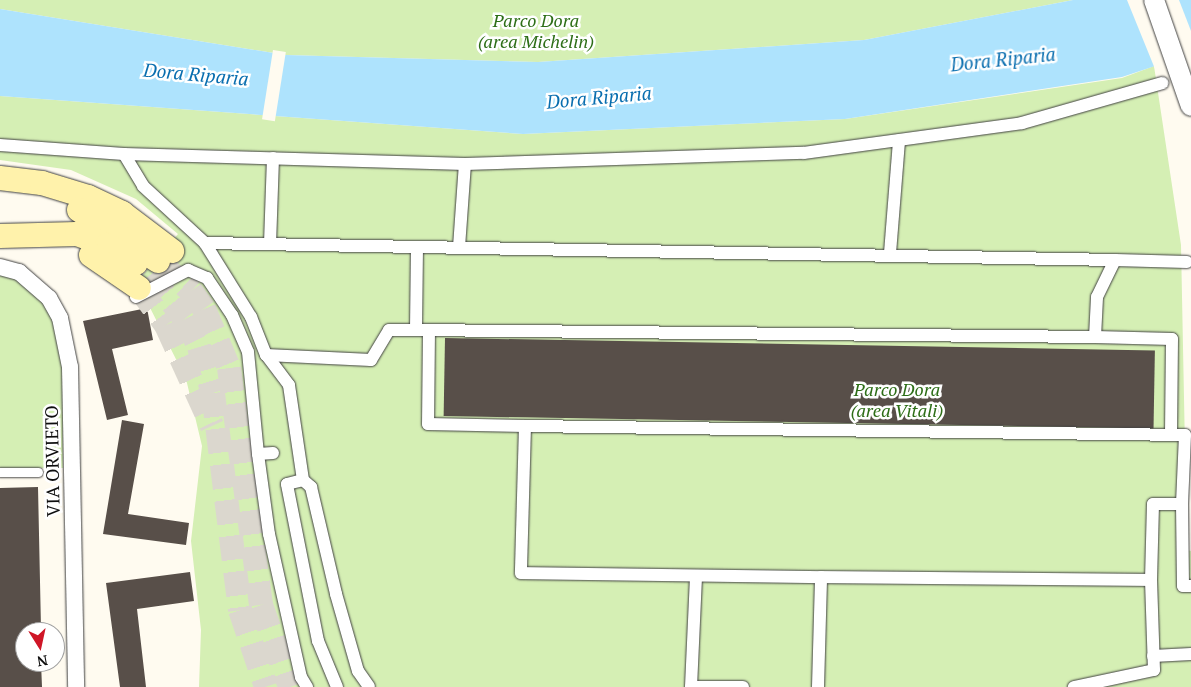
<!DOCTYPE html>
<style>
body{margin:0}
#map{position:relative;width:1191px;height:687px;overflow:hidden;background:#fffbf0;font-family:"PT Serif",serif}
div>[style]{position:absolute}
.green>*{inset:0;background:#d5efb4}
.water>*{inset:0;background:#aee3fd}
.pier>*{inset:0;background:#fffbf0;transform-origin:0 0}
.building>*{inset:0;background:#584f49;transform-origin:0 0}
.secondary-tunnel>*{height:24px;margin-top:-12px;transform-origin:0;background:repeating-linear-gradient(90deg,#dbd7ce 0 24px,transparent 0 36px)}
.roads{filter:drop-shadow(0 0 1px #414141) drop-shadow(0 0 1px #414141)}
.service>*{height:9px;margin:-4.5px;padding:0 4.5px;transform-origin:4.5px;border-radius:4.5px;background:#fff}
.pedestrian>*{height:12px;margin:-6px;padding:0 6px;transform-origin:6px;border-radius:6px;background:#fff}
.minor>*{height:16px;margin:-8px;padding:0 8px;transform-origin:8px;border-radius:8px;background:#fff}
.tertiary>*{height:20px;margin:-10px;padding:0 10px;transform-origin:10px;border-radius:10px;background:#fff}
.secondary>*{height:24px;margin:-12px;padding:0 12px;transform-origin:12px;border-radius:12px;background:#fff2ab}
span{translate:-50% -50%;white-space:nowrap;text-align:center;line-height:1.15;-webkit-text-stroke:5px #fff;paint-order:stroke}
.park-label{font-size:18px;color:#2d6e17;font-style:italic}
.street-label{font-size:18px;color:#0e0e0e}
.water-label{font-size:19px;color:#096eaf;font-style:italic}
.north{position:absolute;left:15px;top:622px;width:50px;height:50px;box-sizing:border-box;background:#fff;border:1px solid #9f9f9f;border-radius:50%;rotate:170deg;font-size:14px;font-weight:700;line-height:20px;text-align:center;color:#0e0e0e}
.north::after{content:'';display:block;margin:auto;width:18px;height:22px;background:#cf1627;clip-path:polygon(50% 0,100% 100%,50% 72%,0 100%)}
</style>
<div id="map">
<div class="green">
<i style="clip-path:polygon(0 0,1073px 0,864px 40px,538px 62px,286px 55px,0 9px)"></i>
<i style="clip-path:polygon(1154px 66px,1181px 245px,1187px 550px,1191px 551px,1191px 687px,199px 687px,201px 630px,191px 541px,202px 446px,186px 379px,137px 282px,178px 234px,136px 199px,71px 170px,0 160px,0 96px,523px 134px,845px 119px,1122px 78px)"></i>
<i style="clip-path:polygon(0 272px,19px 276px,42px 299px,54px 320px,65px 365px,63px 468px,0 468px)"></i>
</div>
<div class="water">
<i style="clip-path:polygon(1073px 0,1191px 0,1191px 54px,1122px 77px,845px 119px,523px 134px,0 96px,0 9px,286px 55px,538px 62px,864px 40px)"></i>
</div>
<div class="pier">
<i style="clip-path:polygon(1127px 0,1179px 0,1191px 31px,1191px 56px,1155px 69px)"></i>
<i style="left:273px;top:50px;width:13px;height:70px;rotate:9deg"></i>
</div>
<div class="building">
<i style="clip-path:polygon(147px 308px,153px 340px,112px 349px,128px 415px,107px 420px,83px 321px)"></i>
<i style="left:445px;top:338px;width:710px;height:78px;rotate:1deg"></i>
<i style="clip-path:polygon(122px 420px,144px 424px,128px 514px,189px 523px,186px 545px,103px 534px)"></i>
<i style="clip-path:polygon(38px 487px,41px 628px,25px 629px,25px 662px,41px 662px,42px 687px,0 687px,0 488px)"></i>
<i style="clip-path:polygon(190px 572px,194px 601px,137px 609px,146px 687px,120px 687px,106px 583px)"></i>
</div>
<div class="secondary-tunnel">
<i style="left:158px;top:261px;width:45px;rotate:42.3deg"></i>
<i style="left:191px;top:291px;width:22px;rotate:54deg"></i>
<i style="left:204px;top:309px;width:64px;rotate:67deg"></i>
<i style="left:229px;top:368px;width:239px;rotate:82.3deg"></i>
<i style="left:261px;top:605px;width:87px;rotate:70.5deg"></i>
<i style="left:150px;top:275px;width:56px;rotate:51.5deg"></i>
<i style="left:185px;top:319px;width:31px;rotate:63deg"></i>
<i style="left:199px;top:347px;width:48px;rotate:73.1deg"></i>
<i style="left:213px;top:393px;width:219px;rotate:82.9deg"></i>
<i style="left:240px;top:610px;width:81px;rotate:71.3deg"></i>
<i style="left:139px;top:288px;width:46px;rotate:53.9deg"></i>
<i style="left:166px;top:325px;width:111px;rotate:65.5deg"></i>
</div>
<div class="roads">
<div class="service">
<i style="left:0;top:472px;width:38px"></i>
</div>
<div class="pedestrian">
<i style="left:0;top:145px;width:124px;rotate:4.2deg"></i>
<i style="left:124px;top:154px;width:341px;rotate:1.7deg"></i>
<i style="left:465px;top:164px;width:339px;rotate:-1.9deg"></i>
<i style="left:804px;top:153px;width:220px;rotate:-7.8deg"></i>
<i style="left:1022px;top:123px;width:146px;rotate:-15.9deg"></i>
<i style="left:124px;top:154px;width:37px;rotate:59deg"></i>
<i style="left:143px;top:186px;width:84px;rotate:42.6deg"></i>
<i style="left:270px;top:244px;width:86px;rotate:-88deg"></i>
<i style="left:417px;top:247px;width:83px;rotate:90.7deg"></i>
<i style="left:416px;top:330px;width:679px;rotate:0.59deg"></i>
<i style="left:1095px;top:337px;width:40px;rotate:-87.1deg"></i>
<i style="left:1097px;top:297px;width:41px;rotate:-64.1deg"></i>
<i style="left:1115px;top:260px;width:72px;rotate:1.6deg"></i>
<i style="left:459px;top:247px;width:83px;rotate:-85.9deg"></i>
<i style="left:890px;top:253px;width:113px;rotate:-85.4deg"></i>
<i style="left:136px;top:297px;width:59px;rotate:-27.4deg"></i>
<i style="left:188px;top:270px;width:21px;rotate:23deg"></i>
<i style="left:207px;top:278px;width:45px;rotate:56deg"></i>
<i style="left:232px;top:315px;width:40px;rotate:66.6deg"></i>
<i style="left:248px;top:352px;width:102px;rotate:84.4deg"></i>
<i style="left:258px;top:454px;width:15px;rotate:-4deg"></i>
<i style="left:429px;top:330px;width:94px;rotate:90.6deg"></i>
<i style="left:428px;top:424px;width:97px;rotate:1.2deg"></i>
<i style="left:525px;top:426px;width:147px;rotate:91.6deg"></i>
<i style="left:521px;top:573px;width:300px;rotate:0.8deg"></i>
<i style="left:1095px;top:337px;width:77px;rotate:1.5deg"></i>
<i style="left:1172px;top:339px;width:96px;rotate:90.6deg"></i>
<i style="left:266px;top:355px;width:105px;rotate:2.7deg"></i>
<i style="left:371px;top:360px;width:35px;rotate:-59deg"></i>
<i style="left:389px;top:330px;width:27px"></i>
<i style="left:525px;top:426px;width:660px;rotate:0.78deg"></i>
<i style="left:1185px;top:435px;width:69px;rotate:92.5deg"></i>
<i style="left:1182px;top:504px;width:29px;rotate:180deg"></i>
<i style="left:1153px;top:504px;width:76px;rotate:91.5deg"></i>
<i style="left:258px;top:454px;width:81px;rotate:82.2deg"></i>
<i style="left:269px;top:534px;width:147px;rotate:77.4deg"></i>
<i style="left:301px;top:677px;width:12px;rotate:59deg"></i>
<i style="left:303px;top:480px;width:11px;rotate:41deg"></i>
<i style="left:311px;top:487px;width:110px;rotate:76.8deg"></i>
<i style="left:336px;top:594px;width:80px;rotate:74.1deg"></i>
<i style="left:358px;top:671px;width:19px;rotate:55deg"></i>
<i style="left:1182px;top:504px;width:82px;rotate:89.3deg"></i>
<i style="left:1183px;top:586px;width:8px"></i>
<i style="left:1153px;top:656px;width:38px;rotate:-3deg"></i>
<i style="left:337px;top:687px;width:50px;rotate:-112.4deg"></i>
<i style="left:318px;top:641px;width:160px;rotate:-101.2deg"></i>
<i style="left:287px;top:484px;width:16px;rotate:-14deg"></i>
<i style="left:303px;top:480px;width:96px;rotate:-98.4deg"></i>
<i style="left:289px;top:385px;width:38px;rotate:-127deg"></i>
<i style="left:266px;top:355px;width:41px;rotate:-111.5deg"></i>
<i style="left:251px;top:317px;width:87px;rotate:-121.9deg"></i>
<i style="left:205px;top:243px;width:910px;rotate:1.07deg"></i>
<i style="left:691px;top:687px;width:111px;rotate:-87.4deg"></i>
<i style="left:691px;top:687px;width:52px"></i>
<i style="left:818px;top:687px;width:110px;rotate:-88.4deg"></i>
<i style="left:821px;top:577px;width:330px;rotate:0.5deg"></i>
<i style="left:1151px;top:580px;width:90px;rotate:88.1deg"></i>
<i style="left:1154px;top:670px;width:82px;rotate:168deg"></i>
</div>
<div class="minor">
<i style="left:0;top:267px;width:20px;rotate:15deg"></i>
<i style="left:19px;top:272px;width:40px;rotate:41deg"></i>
<i style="left:49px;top:298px;width:23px;rotate:61deg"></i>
<i style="left:60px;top:318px;width:50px;rotate:78.5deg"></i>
<i style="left:70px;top:367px;width:320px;rotate:88.9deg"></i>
</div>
<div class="tertiary">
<i style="left:1154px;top:0;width:112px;rotate:70.8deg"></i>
</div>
<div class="secondary">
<i style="left:0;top:178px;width:42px;rotate:6.8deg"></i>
<i style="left:42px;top:183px;width:48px;rotate:16.9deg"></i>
<i style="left:88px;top:197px;width:38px;rotate:25deg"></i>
<i style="left:122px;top:213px;width:63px;rotate:37.2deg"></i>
<i style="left:79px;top:210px;width:94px;rotate:32.8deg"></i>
<i style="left:0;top:236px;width:77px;rotate:-1.5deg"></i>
<i style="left:77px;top:234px;width:32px;rotate:20deg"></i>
<i style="left:107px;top:245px;width:34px;rotate:32deg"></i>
<i style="left:91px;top:255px;width:58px;rotate:34.5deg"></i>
</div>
</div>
<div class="park-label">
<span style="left:536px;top:31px">Parco Dora<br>(area Michelin)</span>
<span style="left:897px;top:400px">Parco Dora<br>(area Vitali)</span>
</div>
<div class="street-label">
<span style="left:52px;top:461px;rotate:-91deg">VIA ORVIETO</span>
</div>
<div class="water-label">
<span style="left:1003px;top:59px;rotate:-6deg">Dora Riparia</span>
<span style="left:196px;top:74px;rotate:5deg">Dora Riparia</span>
<span style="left:599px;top:97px;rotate:-5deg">Dora Riparia</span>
</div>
<div class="north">N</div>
</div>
